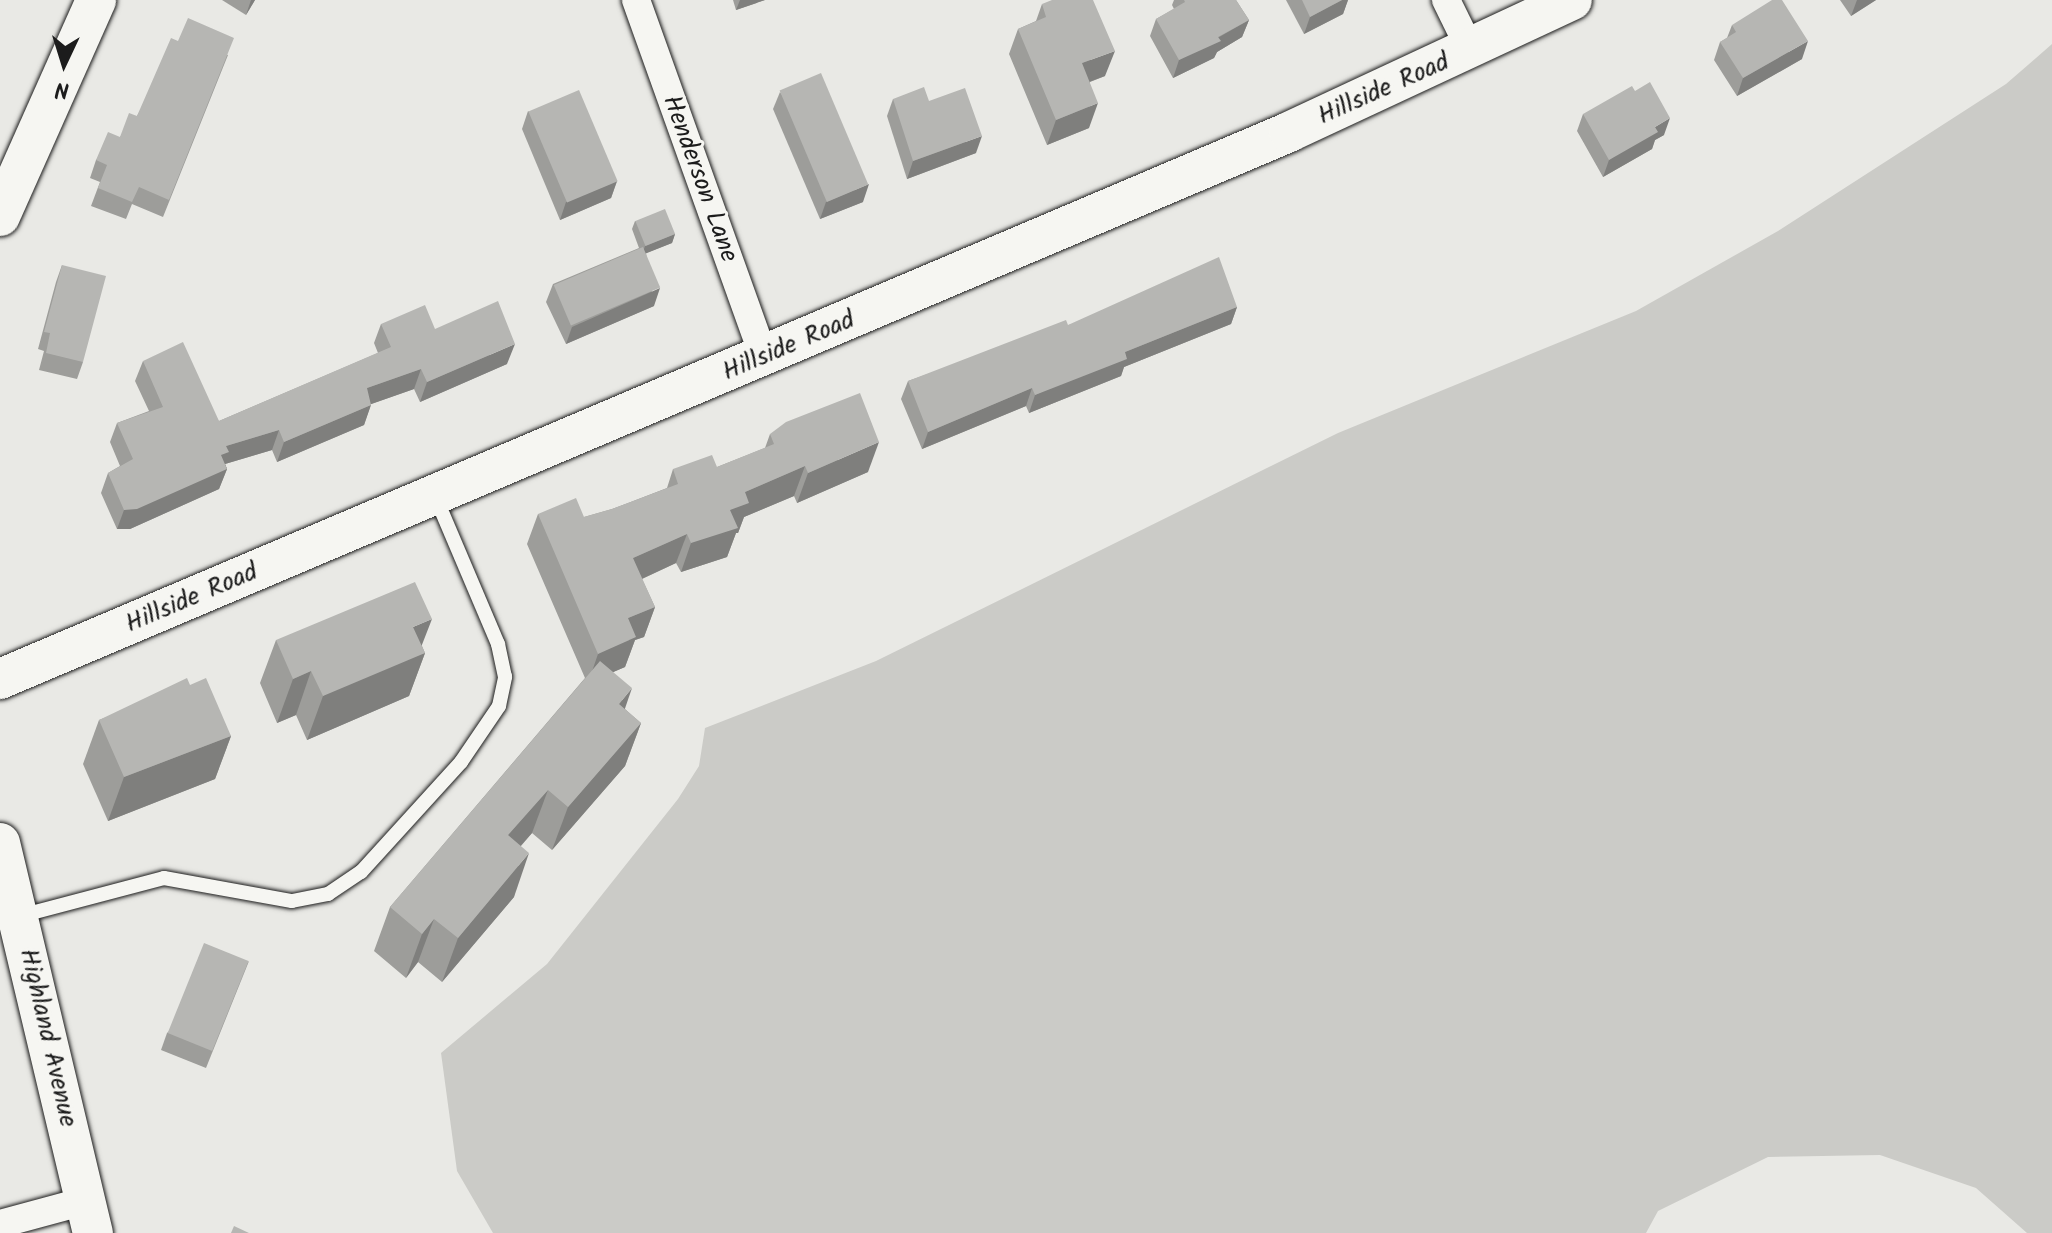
<!DOCTYPE html>
<style>
body{margin:0}
#map{position:relative;width:2052px;height:1233px;overflow:hidden;background:#e9e9e5;font-family:Kalam,sans-serif}
div>[style]{position:absolute}
.green>*{inset:0;background:#cbcbc7}
.roads{filter:drop-shadow(0 0 2px #1c1c1c) drop-shadow(0 0 2px #1c1c1c)}
.lane>*{height:14px;margin:-7px;padding:0 7px;transform-origin:7px;border-radius:7px;background:#f6f6f2}
.street>*{height:28px;margin:-14px;padding:0 14px;transform-origin:14px;border-radius:14px;background:#f6f6f2}
.secondary>*{height:40px;margin:-20px;padding:0 20px;transform-origin:20px;border-radius:20px;background:#f6f6f2}
.wall>*{inset:0;background:#9d9d9a}
.shaded-wall>*{inset:0;background:#7f7f7d}
.building>*{inset:0;background:#b6b6b3;transform-origin:0 0}
span{translate:-50% -50%;white-space:nowrap;text-align:center;line-height:1.15;-webkit-text-stroke:6px #f6f6f2;paint-order:stroke}
.street-label{font-size:26px;color:#1c1c1c}
.north{position:absolute;left:24px;top:24px;width:80px;height:80px;-webkit-text-stroke:6px #f6f6f2;paint-order:stroke;rotate:184deg;font-size:22px;font-weight:700;line-height:32px;text-align:center;color:#1c1c1c}
.north::after{content:'';display:block;margin:auto;width:28px;height:36px;background:#1c1c1c;clip-path:polygon(50% 0,100% 100%,50% 72%,0 100%)}
</style>
<div id="map">
<div class="green">
<i style="clip-path:polygon(2052px 44px,2052px 1233px,2027px 1233px,1976px 1188px,1880px 1155px,1768px 1157px,1658px 1211px,1646px 1233px,493px 1233px,457px 1171px,441px 1053px,547px 964px,678px 799px,699px 766px,705px 728px,876px 661px,1338px 433px,1636px 311px,1778px 231px,2006px 84px)"></i>
</div>
<div class="roads">
<div class="lane">
<i style="left:20px;top:916px;width:149px;rotate:-14.8deg"></i>
<i style="left:164px;top:878px;width:130px;rotate:10.2deg"></i>
<i style="left:292px;top:901px;width:37px;rotate:-11deg"></i>
<i style="left:328px;top:894px;width:40px;rotate:-34deg"></i>
<i style="left:361px;top:872px;width:149px;rotate:-47.7deg"></i>
<i style="left:461px;top:762px;width:68px;rotate:-55.8deg"></i>
<i style="left:499px;top:706px;width:30px;rotate:-78deg"></i>
<i style="left:505px;top:677px;width:34px;rotate:-102deg"></i>
<i style="left:498px;top:644px;width:159px;rotate:-113deg"></i>
</div>
<div class="street">
<i style="left:636px;top:0;width:380px;rotate:70.3deg"></i>
<i style="left:1446px;top:0;width:57px;rotate:63.9deg"></i>
<i style="left:0;top:1224px;width:88px;rotate:-15.1deg"></i>
</div>
<div class="secondary">
<i style="left:0;top:216px;width:236px;rotate:-66deg"></i>
<i style="left:0;top:679px;width:1400px;rotate:-22.99deg"></i>
<i style="left:1289px;top:132px;width:312px;rotate:-25deg"></i>
<i style="left:0;top:843px;width:401px;rotate:76.6deg"></i>
</div>
</div>
<div class="wall">
<i style="clip-path:polygon(222px 0,255px 0,246px 15px)"></i>
<i style="clip-path:polygon(733px 0,765px 0,736px 10px)"></i>
<i style="clip-path:polygon(1174px 0,1236px 0,1249px 20px,1242px 37px,1217px 52px,1214px 58px,1173px 78px,1150px 36px,1156px 19px,1174px 9px,1172px 5px)"></i>
<i style="clip-path:polygon(1286px 0,1348px 0,1343px 14px,1304px 34px)"></i>
<i style="clip-path:polygon(1840px 0,1876px 0,1851px 16px)"></i>
<i style="clip-path:polygon(1042px 4px,1105px 76px,1090px 82px,1089px 128px,1047px 145px,1009px 54px,1018px 29px,1036px 21px)"></i>
<i style="clip-path:polygon(1732px 25px,1802px 59px,1737px 96px,1714px 60px,1720px 42px,1727px 38px)"></i>
<i style="clip-path:polygon(178px 41px,228px 55px,163px 217px,132px 204px,126px 219px,91px 206px,100px 182px,90px 178px,96px 160px,120px 137px,137px 116px)"></i>
<i style="clip-path:polygon(780px 92px,863px 202px,820px 219px,773px 109px)"></i>
<i style="clip-path:polygon(893px 99px,929px 101px,976px 153px,907px 179px,887px 116px)"></i>
<i style="clip-path:polygon(528px 111px,617px 181px,611px 198px,560px 220px,522px 129px)"></i>
<i style="clip-path:polygon(1583px 114px,1664px 135px,1655px 140px,1652px 149px,1603px 177px,1577px 131px)"></i>
<i style="clip-path:polygon(635px 221px,675px 234px,672px 243px,646px 253px,654px 306px,566px 344px,546px 302px,553px 284px,639px 248px,632px 229px)"></i>
<i style="clip-path:polygon(62px 265px,83px 362px,77px 379px,39px 370px,44px 351px,38px 349px,56px 282px)"></i>
<i style="clip-path:polygon(1237px 307px,1231px 324px,1124px 367px,1121px 376px,1029px 413px,1026px 406px,922px 449px,901px 399px,908px 381px,1068px 325px)"></i>
<i style="clip-path:polygon(381px 324px,435px 329px,507px 364px,420px 402px,414px 389px,371px 404px,364px 425px,277px 462px,272px 450px,225px 464px,227px 469px,219px 489px,130px 529px,117px 529px,101px 493px,108px 473px,120px 466px,110px 442px,117px 423px,149px 411px,135px 381px,143px 361px,219px 421px,378px 353px,374px 343px)"></i>
<i style="clip-path:polygon(770px 434px,868px 472px,797px 503px,794px 496px,744px 517px,738px 533px,736px 533px,727px 557px,681px 572px,676px 563px,642px 579px,655px 607px,644px 637px,635px 640px,625px 667px,613px 672px,625px 709px,641px 723px,625px 766px,552px 850px,532px 833px,521px 846px,514px 897px,442px 982px,418px 962px,406px 978px,374px 951px,390px 907px,585px 678px,527px 544px,538px 514px,584px 517px,612px 509px,667px 488px,673px 469px,717px 467px,765px 448px)"></i>
<i style="clip-path:polygon(276px 640px,422px 646px,425px 653px,409px 696px,307px 740px,296px 715px,277px 723px,260px 683px)"></i>
<i style="clip-path:polygon(190px 685px,231px 736px,215px 779px,108px 821px,83px 764px,99px 720px)"></i>
<i style="clip-path:polygon(249px 961px,206px 1068px,161px 1050px,167px 1033px)"></i>
</div>
<div class="shaded-wall">
<i style="clip-path:polygon(251px 0,255px 0,246px 15px)"></i>
<i style="clip-path:polygon(740px 0,765px 0,736px 10px)"></i>
<i style="clip-path:polygon(1342px 0,1348px 0,1343px 14px,1304px 34px,1310px 17px)"></i>
<i style="clip-path:polygon(1857px 0,1876px 0,1851px 16px)"></i>
<i style="clip-path:polygon(1249px 20px,1242px 37px,1217px 52px,1214px 58px,1173px 78px,1179px 60px)"></i>
<i style="clip-path:polygon(1808px 41px,1802px 59px,1737px 96px,1743px 78px)"></i>
<i style="clip-path:polygon(1115px 51px,1105px 76px,1073px 88px,1082px 63px)"></i>
<i style="clip-path:polygon(1098px 103px,1089px 128px,1047px 145px,1056px 120px)"></i>
<i style="clip-path:polygon(1670px 118px,1664px 135px,1655px 140px,1652px 149px,1603px 177px,1609px 160px,1655px 127px)"></i>
<i style="clip-path:polygon(982px 136px,976px 153px,907px 179px,913px 161px)"></i>
<i style="clip-path:polygon(617px 181px,611px 198px,560px 220px,566px 202px)"></i>
<i style="clip-path:polygon(869px 184px,863px 202px,820px 219px,826px 202px)"></i>
<i style="clip-path:polygon(675px 234px,672px 243px,642px 255px,645px 246px)"></i>
<i style="clip-path:polygon(660px 288px,654px 306px,566px 344px,572px 327px)"></i>
<i style="clip-path:polygon(1237px 307px,1231px 324px,1124px 367px,1121px 376px,1029px 413px,1035px 395px,1125px 352px)"></i>
<i style="clip-path:polygon(515px 344px,507px 364px,420px 402px,427px 382px)"></i>
<i style="clip-path:polygon(421px 369px,414px 389px,360px 408px,367px 388px)"></i>
<i style="clip-path:polygon(1032px 388px,1026px 406px,922px 449px,928px 432px)"></i>
<i style="clip-path:polygon(371px 405px,364px 425px,277px 462px,284px 442px)"></i>
<i style="clip-path:polygon(279px 430px,272px 450px,225px 464px,227px 469px,219px 489px,130px 529px,117px 529px,124px 510px,226px 446px)"></i>
<i style="clip-path:polygon(879px 442px,868px 472px,797px 503px,808px 473px)"></i>
<i style="clip-path:polygon(805px 466px,794px 496px,744px 517px,738px 533px,736px 533px,727px 557px,681px 572px,691px 543px,730px 510px,745px 492px)"></i>
<i style="clip-path:polygon(687px 534px,676px 563px,622px 588px,633px 558px)"></i>
<i style="clip-path:polygon(655px 607px,644px 637px,635px 640px,625px 667px,588px 683px,598px 654px,628px 618px)"></i>
<i style="clip-path:polygon(432px 619px,418px 655px,425px 653px,409px 696px,307px 740px,323px 696px,413px 627px)"></i>
<i style="clip-path:polygon(311px 671px,296px 715px,277px 723px,293px 679px)"></i>
<i style="clip-path:polygon(632px 688px,617px 732px,619px 704px)"></i>
<i style="clip-path:polygon(641px 723px,625px 766px,552px 850px,568px 807px)"></i>
<i style="clip-path:polygon(231px 736px,215px 779px,108px 821px,124px 777px)"></i>
<i style="clip-path:polygon(548px 790px,532px 833px,492px 878px,508px 835px)"></i>
<i style="clip-path:polygon(529px 853px,514px 897px,442px 982px,458px 938px)"></i>
<i style="clip-path:polygon(434px 919px,418px 962px,406px 978px,422px 934px)"></i>
</div>
<div class="building">
<i style="clip-path:polygon(1052px 0,1093px 0,1115px 51px,1082px 63px,1098px 103px,1056px 120px,1018px 29px,1046px 17px,1042px 4px)"></i>
<i style="clip-path:polygon(1184px 0,1236px 0,1249px 20px,1218px 37px,1221px 41px,1179px 60px,1156px 19px,1185px 2px)"></i>
<i style="clip-path:polygon(1302px 0,1342px 0,1310px 17px)"></i>
<i style="clip-path:polygon(1772px 0,1782px 0,1808px 41px,1743px 78px,1720px 42px,1736px 32px,1732px 25px)"></i>
<i style="clip-path:polygon(188px 18px,234px 38px,169px 200px,139px 187px,132px 202px,98px 188px,107px 165px,96px 160px,108px 132px,120px 137px,129px 113px,137px 116px,171px 38px,178px 41px)"></i>
<i style="left:821px;top:73px;width:121px;height:45px;rotate:67deg"></i>
<i style="clip-path:polygon(1650px 82px,1670px 118px,1655px 127px,1658px 132px,1609px 160px,1583px 114px,1632px 86px,1635px 91px)"></i>
<i style="clip-path:polygon(924px 87px,929px 101px,965px 88px,982px 136px,913px 161px,893px 99px)"></i>
<i style="left:579px;top:90px;width:99px;height:55px;rotate:67deg"></i>
<i style="left:665px;top:209px;width:27px;height:32px;rotate:68deg"></i>
<i style="left:643px;top:247px;width:44px;height:97px;rotate:67deg"></i>
<i style="clip-path:polygon(1219px 257px,1237px 307px,1125px 352px,1127px 359px,1035px 395px,1032px 388px,928px 432px,908px 381px,1066px 320px,1068px 325px)"></i>
<i style="clip-path:polygon(62px 265px,106px 276px,83px 362px,46px 353px,50px 333px,44px 332px)"></i>
<i style="clip-path:polygon(498px 301px,515px 344px,427px 382px,421px 369px,367px 388px,371px 405px,284px 442px,279px 430px,226px 446px,229px 452px,221px 455px,227px 469px,137px 509px,124px 510px,108px 473px,133px 459px,117px 423px,163px 407px,143px 361px,183px 342px,219px 421px,391px 347px,381px 324px,425px 305px,435px 329px)"></i>
<i style="clip-path:polygon(860px 393px,879px 442px,808px 473px,805px 466px,745px 492px,749px 503px,730px 510px,738px 528px,691px 543px,687px 534px,633px 558px,655px 607px,628px 618px,636px 637px,598px 654px,538px 514px,576px 498px,584px 517px,612px 509px,678px 484px,673px 469px,712px 455px,717px 467px,774px 444px,770px 434px,786px 422px)"></i>
<i style="clip-path:polygon(415px 582px,432px 619px,413px 627px,425px 653px,323px 696px,311px 671px,293px 679px,276px 640px)"></i>
<i style="clip-path:polygon(600px 661px,632px 688px,619px 704px,641px 723px,568px 807px,548px 790px,508px 835px,529px 853px,458px 938px,434px 919px,422px 934px,390px 907px)"></i>
<i style="clip-path:polygon(187px 678px,190px 685px,206px 678px,231px 736px,124px 777px,99px 720px)"></i>
<i style="left:204px;top:943px;width:48px;height:97px;rotate:22deg"></i>
<i style="clip-path:polygon(234px 1226px,249px 1233px,231px 1233px)"></i>
</div>
<div class="street-label">
<span style="left:1384px;top:90px;rotate:-24deg">Hillside Road</span>
<span style="left:699px;top:179px;rotate:70deg">Henderson Lane</span>
<span style="left:789px;top:347px;rotate:-23deg">Hillside Road</span>
<span style="left:192px;top:599px;rotate:-23deg">Hillside Road</span>
<span style="left:47px;top:1038px;rotate:77deg">Highland Avenue</span>
</div>
<div class="north">N</div>
</div>
